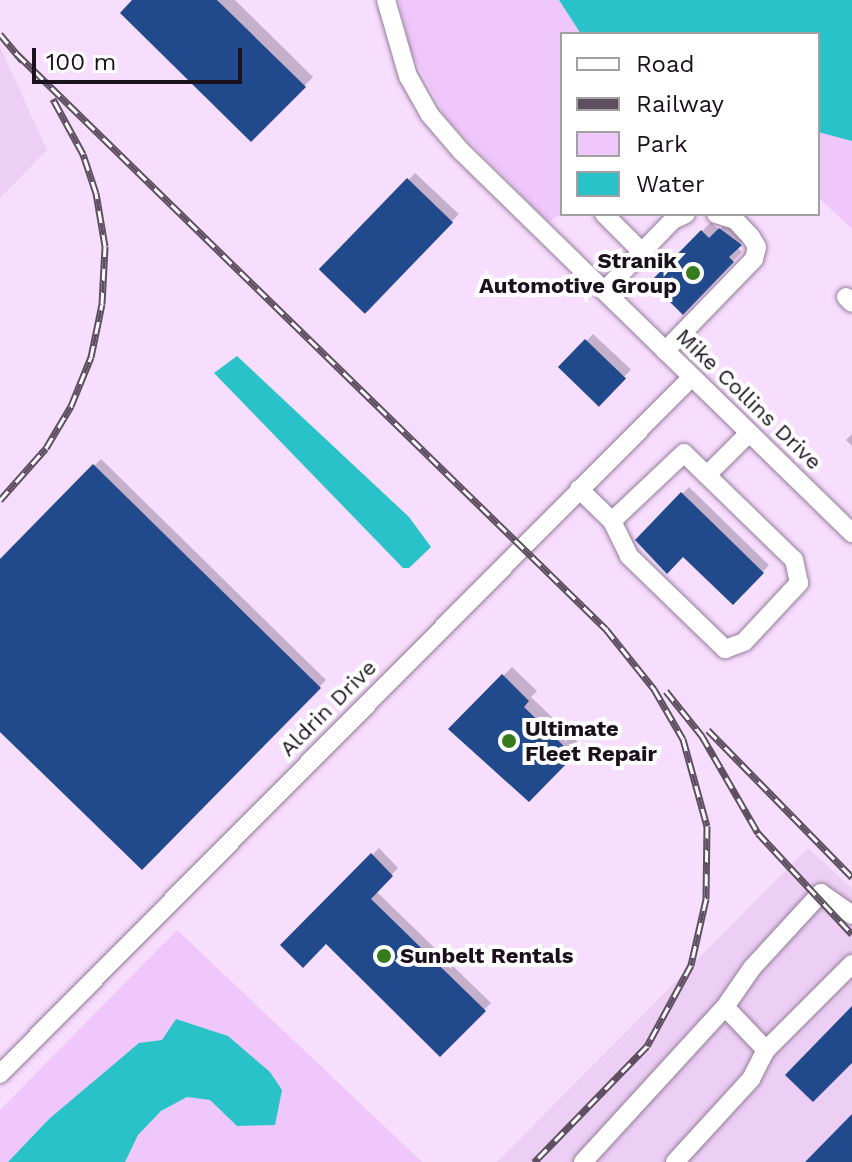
<!DOCTYPE html>
<style>
body{margin:0}
#map{position:relative;width:852px;height:1162px;overflow:hidden;background:#f7ddfe;font-family:"Work Sans",sans-serif}
div>[style]{position:absolute}
.built>*{inset:0;background:#edcef5}
.green>*{inset:0;background:#efc7fa}
.water>*{inset:0;background:#28c2c8}
.shadow>*{inset:0;background:#0003;transform-origin:0 0}
.building>*{inset:0;background:#204a8c;transform-origin:0 0}
.roads{filter:drop-shadow(0 0 2px #947c9a) drop-shadow(0 0 2px #947c9a)}
.minor>*{height:18px;margin:-9px;padding:0 9px;transform-origin:9px;border-radius:9px;background:#fff}
.rail>*{height:7px;margin-top:-3.5px;transform-origin:0;background:repeating-linear-gradient(90deg,#fff 0 12px,#5e5061 0 24px);box-sizing:border-box;border-block:2px solid #5e5061}
.dots>*{width:22px;height:22px;translate:-50% -50%;box-sizing:border-box;border:4px solid #fff;border-radius:50%}
span{translate:-50% -50%;white-space:nowrap;text-align:center;line-height:1.15;-webkit-text-stroke:8px #fff;paint-order:stroke}
.poi-label{font-size:22px;color:#1a111c;font-weight:700}
.right{translate:-100% -50%;text-align:right}
.left{translate:0 -50%;text-align:left}
.street-label{font-size:22px;color:#1a111c}
.legend{position:absolute;left:560px;top:32px;width:260px;height:184px;box-sizing:border-box;background:#fff;border:2px solid #a3a0a4;margin:0;padding:10px 14px;list-style:none;font-size:24px;color:#1a111c}
.legend li{display:flex;align-items:center;gap:16px;height:40px}
.legend b{width:40px;border:2px solid #a3a0a4}
.scale{position:absolute;left:32px;top:48px;width:210px;height:36px;box-sizing:border-box;border:4px solid #1a111c;border-top:0;padding-left:10px;font-size:24px;line-height:28px;white-space:nowrap;color:#1a111c;-webkit-text-stroke:6px #fff;paint-order:stroke}
</style>
<div id="map">
<div class="built">
<i style="clip-path:polygon(0 47px,47px 150px,0 198px)"></i>
<i style="clip-path:polygon(808px 848px,852px 889px,852px 1162px,497px 1162px)"></i>
</div>
<div class="green">
<i style="clip-path:polygon(399px 0,852px 0,852px 229px,818px 197px,818px 34px,562px 34px,562px 213px,549px 222px,447px 119px,410px 50px)"></i>
<i style="clip-path:polygon(177px 930px,422px 1162px,125px 1162px,138px 1135px,161px 1111px,187px 1097px,210px 1100px,237px 1126px,275px 1125px,270px 1072px,228px 1036px,176px 1019px,162px 1041px,49px 1119px,8px 1162px,0 1162px,0 1110px)"></i>
</div>
<div class="water">
<i style="clip-path:polygon(559px 0,852px 0,852px 141px,818px 132px,818px 34px,581px 34px)"></i>
<i style="clip-path:polygon(237px 356px,409px 517px,431px 547px,409px 568px,403px 568px,214px 373px)"></i>
<i style="clip-path:polygon(176px 1019px,228px 1036px,270px 1072px,282px 1090px,275px 1125px,237px 1126px,210px 1100px,187px 1097px,161px 1111px,138px 1135px,125px 1162px,8px 1162px,49px 1119px,139px 1043px,162px 1040px)"></i>
</div>
<div class="shadow">
<i style="clip-path:polygon(135px 0,235px 0,313px 77px,251px 140px)"></i>
<i style="left:415px;top:173px;width:60px;height:134px;rotate:43deg"></i>
<i style="clip-path:polygon(730px 219px,749px 234px,737px 247px,742px 252px,683px 312px,653px 282px,711px 222px,719px 230px)"></i>
<i style="left:593px;top:334px;width:52px;height:46px;rotate:43deg"></i>
<i style="clip-path:polygon(852px 434px,852px 446px,846px 440px)"></i>
<i style="clip-path:polygon(101px 459px,326px 680px,142px 868px,0 729px,0 561px)"></i>
<i style="clip-path:polygon(689px 487px,769px 565px,733px 603px,683px 554px,637px 540px)"></i>
<i style="clip-path:polygon(512px 667px,537px 691px,531px 697px,582px 746px,529px 799px,451px 729px)"></i>
<i style="clip-path:polygon(379px 848px,398px 868px,376px 891px,491px 1003px,440px 1054px,326px 941px,283px 945px)"></i>
</div>
<div class="building">
<i style="clip-path:polygon(132px 0,217px 0,306px 87px,251px 142px,120px 13px)"></i>
<i style="left:407px;top:178px;width:64px;height:127px;rotate:44deg"></i>
<i style="clip-path:polygon(719px 228px,742px 245px,729px 257px,734px 262px,683px 315px,650px 282px,701px 230px,709px 238px)"></i>
<i style="left:585px;top:339px;width:57px;height:39px;rotate:44deg"></i>
<i style="clip-path:polygon(93px 464px,321px 688px,142px 870px,0 732px,0 559px)"></i>
<i style="clip-path:polygon(681px 492px,764px 573px,733px 605px,683px 557px,667px 574px,635px 540px)"></i>
<i style="clip-path:polygon(502px 674px,529px 701px,524px 707px,574px 756px,529px 802px,448px 729px)"></i>
<i style="clip-path:polygon(371px 853px,393px 876px,371px 899px,486px 1011px,440px 1057px,326px 944px,303px 968px,280px 945px)"></i>
<i style="clip-path:polygon(852px 1006px,852px 1063px,813px 1102px,785px 1075px)"></i>
<i style="clip-path:polygon(852px 1114px,852px 1162px,805px 1162px)"></i>
</div>
<div class="roads">
<div class="minor">
<i style="left:386px;top:0;width:79px;rotate:73.9deg"></i>
<i style="left:408px;top:76px;width:45px;rotate:60.6deg"></i>
<i style="left:430px;top:115px;width:48px;rotate:49.3deg"></i>
<i style="left:461px;top:151px;width:547px;rotate:44.33deg"></i>
<i style="left:604px;top:214px;width:54px;rotate:45deg"></i>
<i style="left:604px;top:291px;width:99px;rotate:-45.8deg"></i>
<i style="left:673px;top:220px;width:14px;rotate:-25deg"></i>
<i style="left:846px;top:297px;width:8px;rotate:45deg"></i>
<i style="left:665px;top:351px;width:128px;rotate:-45.9deg"></i>
<i style="left:754px;top:259px;width:12px;rotate:-76deg"></i>
<i style="left:757px;top:247px;width:12px;rotate:-121deg"></i>
<i style="left:751px;top:237px;width:23px;rotate:-133deg"></i>
<i style="left:735px;top:220px;width:20px;rotate:-162deg"></i>
<i style="left:707px;top:475px;width:59px;rotate:-45deg"></i>
<i style="left:579px;top:489px;width:46px;rotate:44.1deg"></i>
<i style="left:612px;top:521px;width:39px;rotate:64deg"></i>
<i style="left:629px;top:556px;width:134px;rotate:44.1deg"></i>
<i style="left:725px;top:649px;width:20px;rotate:-20deg"></i>
<i style="left:744px;top:642px;width:81px;rotate:-47deg"></i>
<i style="left:799px;top:583px;width:24px;rotate:-102deg"></i>
<i style="left:794px;top:560px;width:153px;rotate:-135.8deg"></i>
<i style="left:684px;top:453px;width:99px;rotate:136.6deg"></i>
<i style="left:766px;top:1050px;width:59px;rotate:-133.6deg"></i>
<i style="left:725px;top:1007px;width:47px;rotate:-55.3deg"></i>
<i style="left:752px;top:968px;width:102px;rotate:-47.4deg"></i>
<i style="left:821px;top:893px;width:38px;rotate:35deg"></i>
<i style="left:0;top:1074px;width:982px;rotate:-45.21deg"></i>
<i style="left:583px;top:1162px;width:210px;rotate:-47.5deg"></i>
<i style="left:675px;top:1162px;width:113px;rotate:-47.5deg"></i>
<i style="left:751px;top:1079px;width:33px;rotate:-63deg"></i>
<i style="left:766px;top:1050px;width:122px;rotate:-45deg"></i>
</div>
</div>
<div class="rail">
<i style="left:0;top:34px;width:35px;rotate:50deg"></i>
<i style="left:17px;top:54px;width:823px;rotate:44.31deg"></i>
<i style="left:606px;top:629px;width:77px;rotate:51.3deg"></i>
<i style="left:654px;top:689px;width:58px;rotate:59.9deg"></i>
<i style="left:683px;top:739px;width:90px;rotate:74.6deg"></i>
<i style="left:707px;top:826px;width:73px;rotate:90.8deg"></i>
<i style="left:706px;top:899px;width:68px;rotate:102.8deg"></i>
<i style="left:691px;top:965px;width:92px;rotate:118.5deg"></i>
<i style="left:647px;top:1046px;width:162px;rotate:134.2deg"></i>
<i style="left:0;top:500px;width:69px;rotate:-48.5deg"></i>
<i style="left:46px;top:448px;width:49px;rotate:-59.2deg"></i>
<i style="left:71px;top:406px;width:53px;rotate:-67.8deg"></i>
<i style="left:91px;top:357px;width:54px;rotate:-78.3deg"></i>
<i style="left:102px;top:304px;width:58px;rotate:-87deg"></i>
<i style="left:105px;top:246px;width:54px;rotate:-99.6deg"></i>
<i style="left:96px;top:193px;width:41px;rotate:-108.4deg"></i>
<i style="left:83px;top:154px;width:63px;rotate:-118.6deg"></i>
<i style="left:666px;top:691px;width:58px;rotate:51.3deg"></i>
<i style="left:702px;top:736px;width:112px;rotate:60deg"></i>
<i style="left:758px;top:833px;width:138px;rotate:47.1deg"></i>
<i style="left:708px;top:730px;width:206px;rotate:45.6deg"></i>
</div>
<div class="dots">
<i style="left:693px;top:273px;background:#367c1f"></i>
<i style="left:509px;top:741px;background:#367c1f"></i>
<i style="left:384px;top:956px;background:#367c1f"></i>
</div>
<div class="poi-label">
<span class="right" style="left:677px;top:273px">Stranik<br>Automotive Group</span>
<span class="left" style="left:525px;top:741px">Ultimate<br>Fleet Repair</span>
<span class="left" style="left:400px;top:956px">Sunbelt Rentals</span>
</div>
<div class="street-label">
<span style="left:749px;top:399px;rotate:44deg">Mike Collins Drive</span>
<span style="left:328px;top:708px;rotate:-45deg">Aldrin Drive</span>
</div>
<ul class="legend">
<li><b style="height:10px;background:#fff"></b>Road</li>
<li><b style="height:10px;background:#5e5061"></b>Railway</li>
<li><b style="height:22px;background:#efc7fa"></b>Park</li>
<li><b style="height:22px;background:#28c2c8"></b>Water</li>
</ul>
<div class="scale">100 m</div>
</div>
